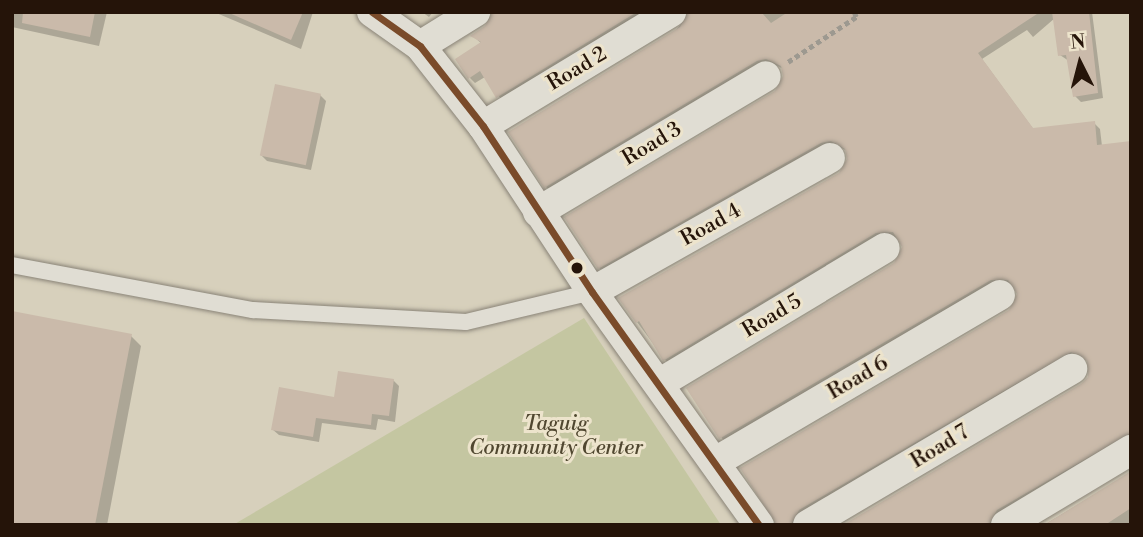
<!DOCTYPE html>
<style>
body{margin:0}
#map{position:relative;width:1143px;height:537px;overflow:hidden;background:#d7d0bc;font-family:"Libre Bodoni",serif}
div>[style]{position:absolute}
.green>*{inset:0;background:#c4c6a1}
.shadow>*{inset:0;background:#0003}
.building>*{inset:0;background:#cabaaa;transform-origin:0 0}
.path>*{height:4.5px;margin-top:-2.25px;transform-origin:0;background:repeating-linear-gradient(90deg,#9d9990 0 5px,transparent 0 8.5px)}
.roads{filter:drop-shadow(0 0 2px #898377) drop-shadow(0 0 2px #898377)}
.service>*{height:16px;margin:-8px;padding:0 8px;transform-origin:8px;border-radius:8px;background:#e0ddd3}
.minor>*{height:30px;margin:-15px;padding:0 15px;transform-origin:15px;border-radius:15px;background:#e0ddd3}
.bus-1>*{height:7px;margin:-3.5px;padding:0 3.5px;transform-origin:3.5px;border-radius:3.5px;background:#7a4b2a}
.dots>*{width:19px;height:19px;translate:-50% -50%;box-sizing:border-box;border:4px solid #ede4cc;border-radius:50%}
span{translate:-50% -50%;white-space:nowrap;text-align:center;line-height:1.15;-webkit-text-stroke:6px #ede4cc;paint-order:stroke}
.street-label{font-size:21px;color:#251409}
.park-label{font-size:21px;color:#504730;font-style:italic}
.frame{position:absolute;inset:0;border:14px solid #251409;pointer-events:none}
.north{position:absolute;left:1045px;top:28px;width:70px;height:70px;-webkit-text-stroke:5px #ede4cc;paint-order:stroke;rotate:354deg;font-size:19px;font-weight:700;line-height:28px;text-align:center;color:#251409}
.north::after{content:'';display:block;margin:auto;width:24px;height:32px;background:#251409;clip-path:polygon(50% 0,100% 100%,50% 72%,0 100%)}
</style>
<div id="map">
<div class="green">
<i style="clip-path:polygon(584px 318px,721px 525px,233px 525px)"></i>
</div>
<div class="shadow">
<i style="clip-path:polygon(12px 12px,107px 12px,99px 46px,12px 27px)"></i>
<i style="clip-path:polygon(214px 12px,313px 12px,301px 49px)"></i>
<i style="clip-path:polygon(422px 12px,433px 12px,429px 17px)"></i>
<i style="clip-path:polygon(492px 12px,652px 12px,503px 102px,485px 77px,475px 83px,470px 78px,482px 44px,473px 36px,492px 22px)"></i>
<i style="clip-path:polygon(1092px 12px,1103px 98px,1081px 102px,1075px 96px,1069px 61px,1060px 55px,1055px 18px,1033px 37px,1027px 30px,982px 59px,1034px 130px,1094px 123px,1100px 129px,1102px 146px,1131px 145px,1131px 440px,996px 525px,846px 525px,1082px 385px,1089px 378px,1088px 359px,1069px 359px,798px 525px,777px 525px,1010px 311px,1019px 296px,1016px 287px,1008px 283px,726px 444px,688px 388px,895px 264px,904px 249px,902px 241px,893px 236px,670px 366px,637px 322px,840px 175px,849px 159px,847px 151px,838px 146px,828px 148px,605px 273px,599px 268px,776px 92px,785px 77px,783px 69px,774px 64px,552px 192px,546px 187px,690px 13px)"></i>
<i style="clip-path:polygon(320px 95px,326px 101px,311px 170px,267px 161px,261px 155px)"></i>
<i style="clip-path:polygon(131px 336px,141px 346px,107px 525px,12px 525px)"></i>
<i style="clip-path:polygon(393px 380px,399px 386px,395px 422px,378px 419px,376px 430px,322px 423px,319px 442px,279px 435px,272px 429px)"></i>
<i style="clip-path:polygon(1131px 473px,1131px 525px,1044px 525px)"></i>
</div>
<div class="building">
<i style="clip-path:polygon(23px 12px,95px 12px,90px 37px,22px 23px)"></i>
<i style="clip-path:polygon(227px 12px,303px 12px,291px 40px)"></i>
<i style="clip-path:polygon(492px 12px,637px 12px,496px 98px,480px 71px,468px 79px,455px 59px,481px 42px,470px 36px,485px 26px)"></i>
<i style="clip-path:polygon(688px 12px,761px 12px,771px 23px,788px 12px,1040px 12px,978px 53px,1033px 128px,1095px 121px,1097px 145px,1131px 141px,1131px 433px,997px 510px,989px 525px,843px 525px,1081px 384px,1088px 377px,1087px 361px,1071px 352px,799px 510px,791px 525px,776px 525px,740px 468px,1009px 310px,1017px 294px,1008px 280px,991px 280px,719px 439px,686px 388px,894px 263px,902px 247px,893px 232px,876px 233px,663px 361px,639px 321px,636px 323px,618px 298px,839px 173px,847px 159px,845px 149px,831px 141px,821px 143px,598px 269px,564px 217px,775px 91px,783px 76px,781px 66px,766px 59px,757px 61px,544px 188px,508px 132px,680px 27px)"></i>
<i style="clip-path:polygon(1052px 12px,1089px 12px,1098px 93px,1073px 97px,1066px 55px,1058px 56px)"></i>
<i style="left:275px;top:84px;width:47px;height:73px;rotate:12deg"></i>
<i style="clip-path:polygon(12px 311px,132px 334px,95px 525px,12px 525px)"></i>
<i style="clip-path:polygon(338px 371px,394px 379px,389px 416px,372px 414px,371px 425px,316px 418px,313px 437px,271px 430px,279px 387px,334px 397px)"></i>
<i style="clip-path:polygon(1131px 471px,1131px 508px,1105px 525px,1044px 525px)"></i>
</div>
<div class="path">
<i style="left:788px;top:62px;width:82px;rotate:-33.5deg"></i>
<i style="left:856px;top:17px;width:5px;rotate:-112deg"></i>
</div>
<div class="roads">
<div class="service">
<i style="left:12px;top:265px;width:245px;rotate:10.6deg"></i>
<i style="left:253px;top:310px;width:213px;rotate:3.2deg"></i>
<i style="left:466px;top:322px;width:130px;rotate:-13.4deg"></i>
</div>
<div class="minor">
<i style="left:372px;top:12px;width:59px;rotate:35.3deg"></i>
<i style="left:420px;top:46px;width:102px;rotate:51.8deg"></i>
<i style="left:483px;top:126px;width:199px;rotate:56.7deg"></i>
<i style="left:592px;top:292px;width:287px;rotate:54.4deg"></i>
<i style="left:420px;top:46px;width:65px;rotate:-31.7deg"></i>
<i style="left:483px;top:126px;width:220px;rotate:-31.2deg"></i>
<i style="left:538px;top:212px;width:265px;rotate:-30.8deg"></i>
<i style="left:592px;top:292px;width:273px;rotate:-29.4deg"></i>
<i style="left:660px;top:383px;width:262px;rotate:-31deg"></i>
<i style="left:717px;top:461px;width:328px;rotate:-30.4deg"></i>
<i style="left:808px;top:525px;width:307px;rotate:-30.6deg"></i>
<i style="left:1006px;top:525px;width:146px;rotate:-31deg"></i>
</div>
</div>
<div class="bus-1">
<i style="left:372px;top:12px;width:59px;rotate:35.3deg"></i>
<i style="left:420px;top:46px;width:102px;rotate:51.8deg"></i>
<i style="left:483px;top:126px;width:199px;rotate:56.7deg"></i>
<i style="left:592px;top:292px;width:287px;rotate:54.4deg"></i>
</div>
<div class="dots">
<i style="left:577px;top:268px;background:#251409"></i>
</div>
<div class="street-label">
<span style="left:577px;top:69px;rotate:-31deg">Road 2</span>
<span style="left:652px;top:144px;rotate:-31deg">Road 3</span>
<span style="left:711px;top:225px;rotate:-29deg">Road 4</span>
<span style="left:772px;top:316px;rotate:-31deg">Road 5</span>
<span style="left:858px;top:378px;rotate:-30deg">Road 6</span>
<span style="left:940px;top:447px;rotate:-31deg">Road 7</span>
</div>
<div class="park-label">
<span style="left:556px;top:436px">Taguig<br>Community Center</span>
</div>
<div class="frame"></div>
<div class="north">N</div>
</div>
